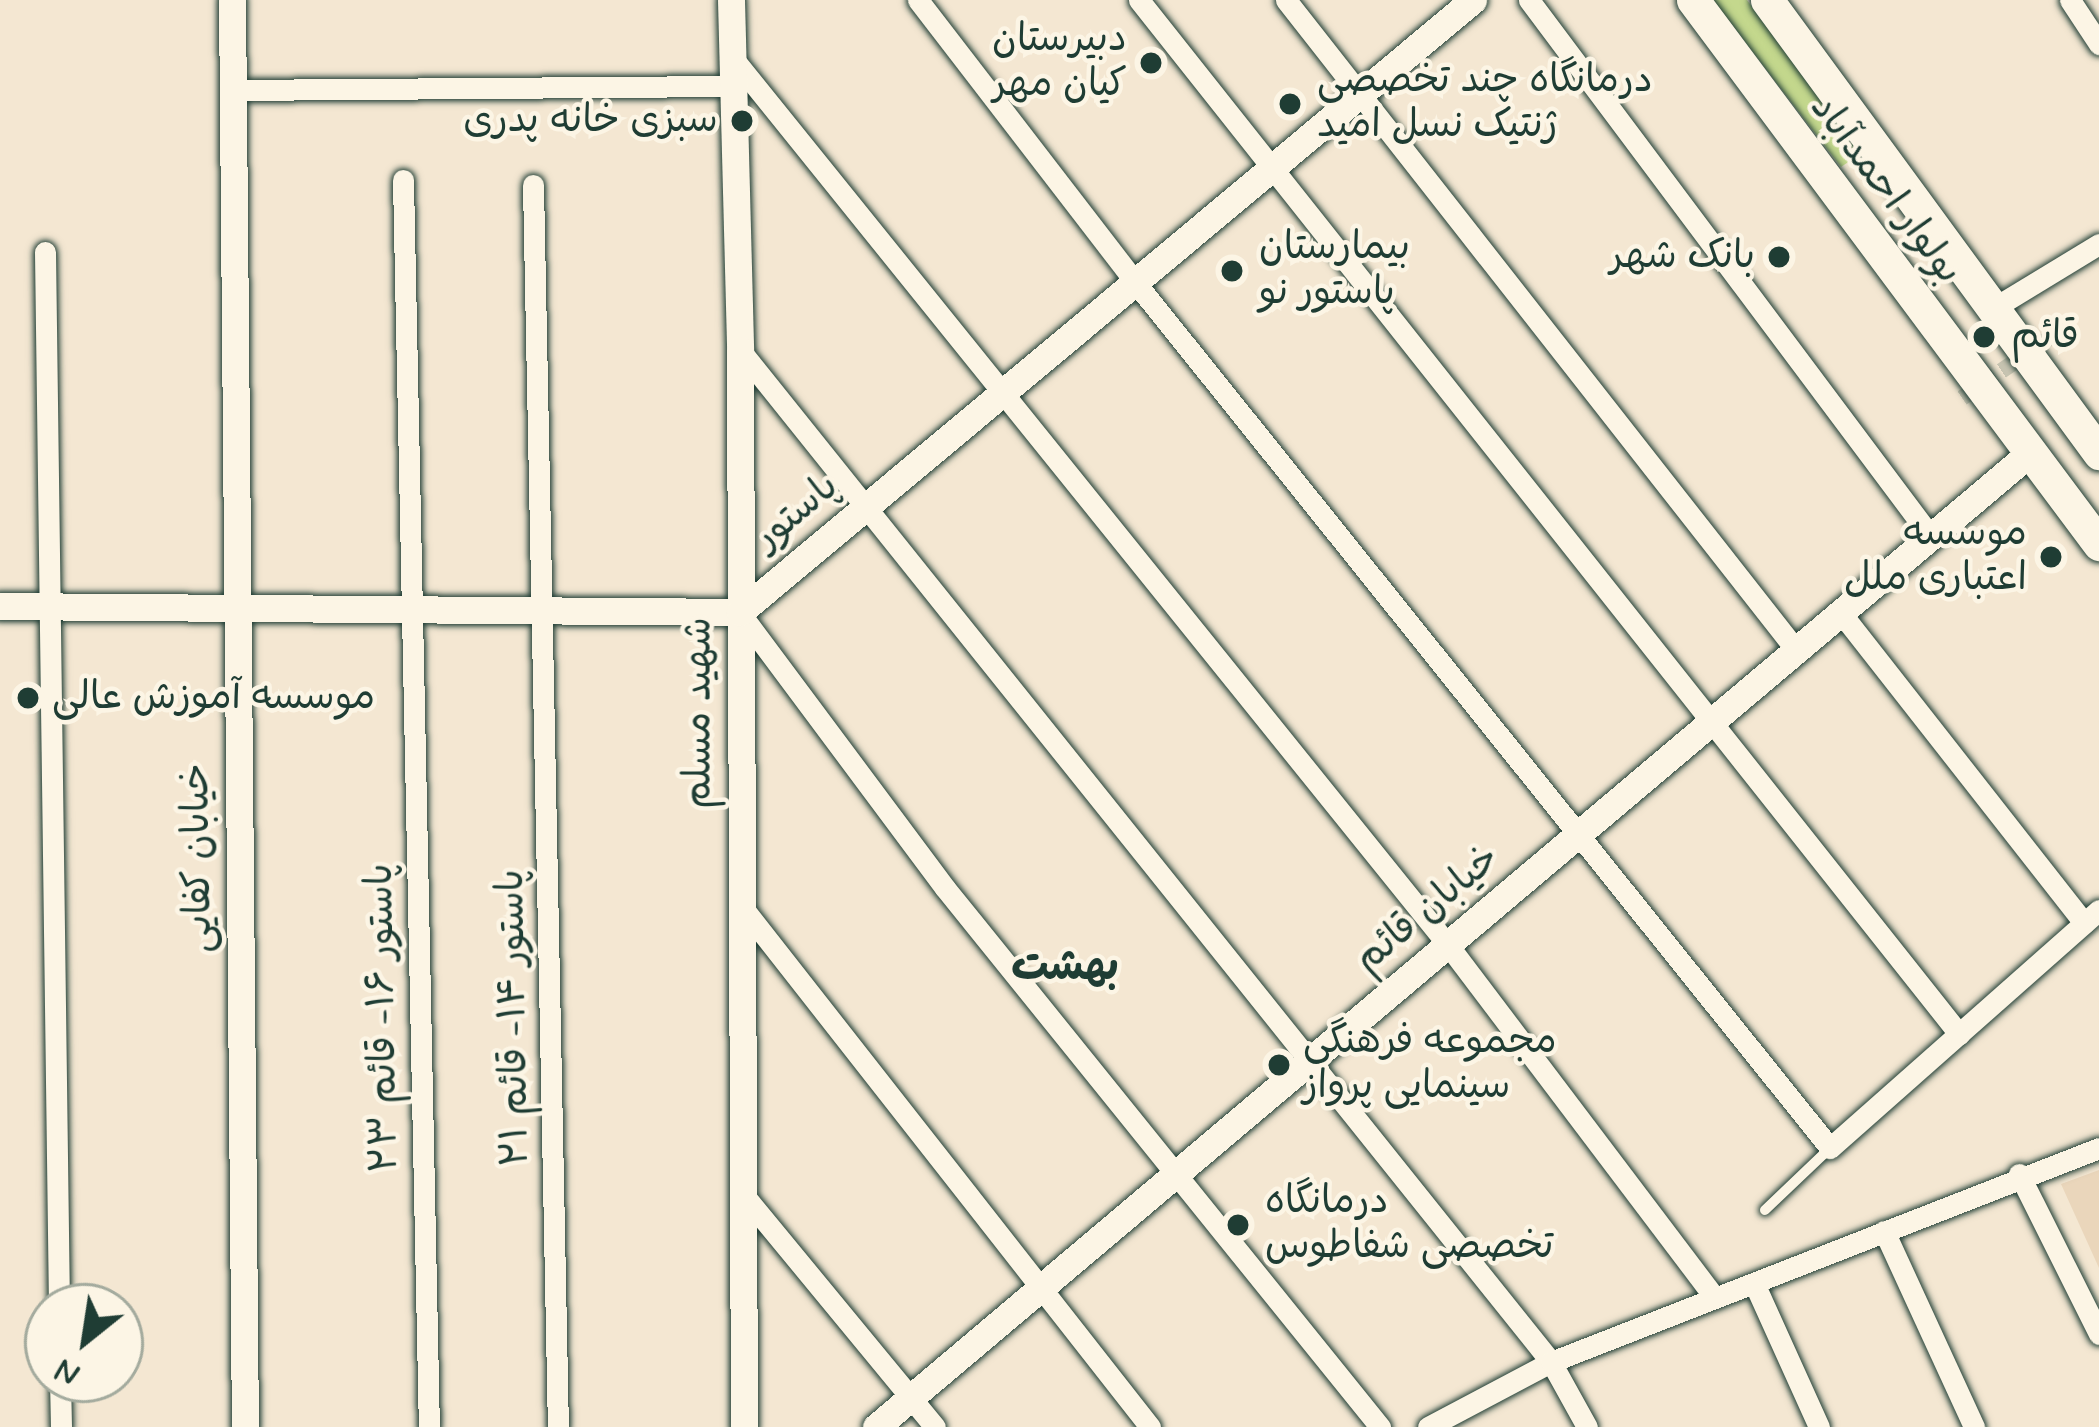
<!DOCTYPE html>
<meta charset="utf-8">
<style>
body{margin:0}
#map{position:relative;width:2099px;height:1427px;overflow:hidden;background:#f4e7d2;font-family:Mynerve,"Playpen Sans Arabic",sans-serif}
div>[style]{position:absolute}
.built>*{inset:0;background:#ead6bb}
.green>*{inset:0;background:#c4d88d}
.pedestrian-tunnel>*{height:16px;margin-top:-8px;transform-origin:0;background:repeating-linear-gradient(90deg,#c9c5b2 0 16px,transparent 0 24px)}
.roads{filter:drop-shadow(0 0 3px #1f3d34) drop-shadow(0 0 3px #1f3d34)}
.service>*{height:10px;margin:-5px;padding:0 5px;transform-origin:5px;border-radius:5px;background:#fcf5e5}
.minor>*{height:21px;margin:-10.5px;padding:0 10.5px;transform-origin:10.5px;border-radius:10.5px;background:#fcf5e5}
.tertiary>*{height:27px;margin:-13.5px;padding:0 13.5px;transform-origin:13.5px;border-radius:13.5px;background:#fcf5e5}
.primary>*{height:33px;margin:-16.5px;padding:0 16.5px;transform-origin:16.5px;border-radius:16.5px;background:#fcf5e5}
.dots>*{width:33px;height:33px;translate:-50% -50%;box-sizing:border-box;border:6px solid #fcf5e5;border-radius:50%}
span{translate:-50% -50%;white-space:nowrap;text-align:center;line-height:1.15;-webkit-text-stroke:9px #fcf5e5;paint-order:stroke}
.poi-label{font-size:39px;color:#1f3d34}
.right{translate:-100% -50%;text-align:right}
.left{translate:0 -50%;text-align:left}
.street-label{font-size:39px;color:#1f3d34}
.neighbourhood-label{font-size:42px;color:#1f3d34;font-weight:700}
.north{position:absolute;left:24px;top:1283px;width:120px;height:120px;box-sizing:border-box;background:#fcf5e5;border:3px solid #a4ab9e;border-radius:50%;rotate:210deg;font-size:33px;font-weight:700;line-height:48px;text-align:center;color:#1f3d34}
.north::after{content:'';display:block;margin:auto;width:42px;height:54px;background:#1f3d34;clip-path:polygon(50% 0,100% 100%,50% 72%,0 100%)}
</style>
<div id="map">
<div class="built">
<i style="clip-path:polygon(2099px 1170px,2099px 1268px,2061px 1184px)"></i>
</div>
<div class="green">
<i style="clip-path:polygon(1713px 0,1747px 0,1860px 154px,1841px 167px)"></i>
</div>
<div class="pedestrian-tunnel">
<i style="left:1962px;top:398px;width:104px;rotate:-34.5deg"></i>
</div>
<div class="roads">
<div class="service">
<i style="left:1765px;top:1210px;width:90px;rotate:-43.6deg"></i>
</div>
<div class="minor">
<i style="left:918px;top:0;width:356px;rotate:52.4deg"></i>
<i style="left:1135px;top:282px;width:1110px;rotate:51.25deg"></i>
<i style="left:1830px;top:1148px;width:359px;rotate:-41.5deg"></i>
<i style="left:1139px;top:0;width:1320px;rotate:51.58deg"></i>
<i style="left:1286px;top:0;width:826px;rotate:51.88deg"></i>
<i style="left:1529px;top:0;width:671px;rotate:53.18deg"></i>
<i style="left:2070px;top:0;width:53px;rotate:56.6deg"></i>
<i style="left:732px;top:57px;width:1141px;rotate:51.12deg"></i>
<i style="left:1448px;top:945px;width:441px;rotate:52.9deg"></i>
<i style="left:232px;top:90px;width:500px;rotate:-0.46deg"></i>
<i style="left:403px;top:180px;width:1247px;rotate:88.81deg"></i>
<i style="left:533px;top:185px;width:1242px;rotate:88.85deg"></i>
<i style="left:45px;top:252px;width:1055px;rotate:89.24deg"></i>
<i style="left:1992px;top:309px;width:125px;rotate:-31.3deg"></i>
<i style="left:740px;top:350px;width:1297px;rotate:51.29deg"></i>
<i style="left:1551px;top:1362px;width:74px;rotate:61deg"></i>
<i style="left:740px;top:613px;width:343px;rotate:53.3deg"></i>
<i style="left:945px;top:888px;width:693px;rotate:51.09deg"></i>
<i style="left:1841px;top:613px;width:394px;rotate:51.9deg"></i>
<i style="left:739px;top:903px;width:666px;rotate:51.89deg"></i>
<i style="left:2019px;top:1174px;width:179px;rotate:63.4deg"></i>
<i style="left:742px;top:1193px;width:303px;rotate:50.5deg"></i>
<i style="left:1884px;top:1231px;width:216px;rotate:65.3deg"></i>
<i style="left:1754px;top:1283px;width:158px;rotate:65.7deg"></i>
<i style="left:60px;top:1379px;width:48px;rotate:88.8deg"></i>
<i style="left:1428px;top:1427px;width:139px;rotate:-27.9deg"></i>
<i style="left:1551px;top:1362px;width:588px;rotate:-21.33deg"></i>
</div>
<div class="tertiary">
<i style="left:232px;top:0;width:1427px;rotate:89.48deg"></i>
<i style="left:731px;top:0;width:350px;rotate:88.5deg"></i>
<i style="left:740px;top:350px;width:1077px;rotate:89.79deg"></i>
<i style="left:0;top:606px;width:740px;rotate:0.46deg"></i>
<i style="left:740px;top:612px;width:955px;rotate:-39.86deg"></i>
<i style="left:876px;top:1427px;width:1512px;rotate:-40.17deg"></i>
</div>
<div class="primary">
<i style="left:1693px;top:0;width:679px;rotate:53.27deg"></i>
<i style="left:1767px;top:0;width:562px;rotate:53.76deg"></i>
</div>
</div>
<div class="dots">
<i style="left:1151px;top:63px;background:#1f3d34"></i>
<i style="left:1290px;top:104px;background:#1f3d34"></i>
<i style="left:742px;top:121px;background:#1f3d34"></i>
<i style="left:1779px;top:257px;background:#1f3d34"></i>
<i style="left:1232px;top:271px;background:#1f3d34"></i>
<i style="left:1984px;top:337px;background:#1f3d34"></i>
<i style="left:2051px;top:557px;background:#1f3d34"></i>
<i style="left:28px;top:698px;background:#1f3d34"></i>
<i style="left:1279px;top:1065px;background:#1f3d34"></i>
<i style="left:1238px;top:1225px;background:#1f3d34"></i>
</div>
<div class="poi-label">
<span class="right" style="left:1127px;top:63px">دبیرستان<br>کیان مهر</span>
<span class="left" style="left:1317px;top:104px">درمانگاه چند تخصصی<br>ژنتیک نسل امید</span>
<span class="right" style="left:718px;top:121px">سبزی خانه پدری</span>
<span class="left" style="left:1259px;top:271px">بیمارستان<br>پاستور نو</span>
<span class="right" style="left:1755px;top:257px">بانک شهر</span>
<span class="left" style="left:2011px;top:337px">قائم</span>
<span class="right" style="left:2027px;top:557px">موسسه<br>اعتباری ملل</span>
<span class="left" style="left:52px;top:698px">موسسه آموزش عالی</span>
<span class="left" style="left:1303px;top:1065px">مجموعه فرهنگی<br>سینمایی پرواز</span>
<span class="left" style="left:1265px;top:1225px">درمانگاه<br>تخصصی شفاطوس</span>
</div>
<div class="street-label">
<span style="left:1885px;top:190px;rotate:53deg">بولوار احمدآباد</span>
<span style="left:797px;top:513px;rotate:-40deg">پاستور</span>
<span style="left:700px;top:713px;rotate:-90deg">شهید مسلم</span>
<span style="left:199px;top:858px;rotate:-91deg">خیابان کفایی</span>
<span style="left:1428px;top:910px;rotate:-40deg">خیابان قائم</span>
<span style="left:384px;top:1018px;rotate:-91deg">پاستور ۱۶- قائم ۲۳</span>
<span style="left:515px;top:1018px;rotate:-91deg">پاستور ۱۴- قائم ۲۱</span>
</div>
<div class="neighbourhood-label">
<span style="left:1065px;top:968px">بهشت</span>
</div>
<div class="north">N</div>
</div>
